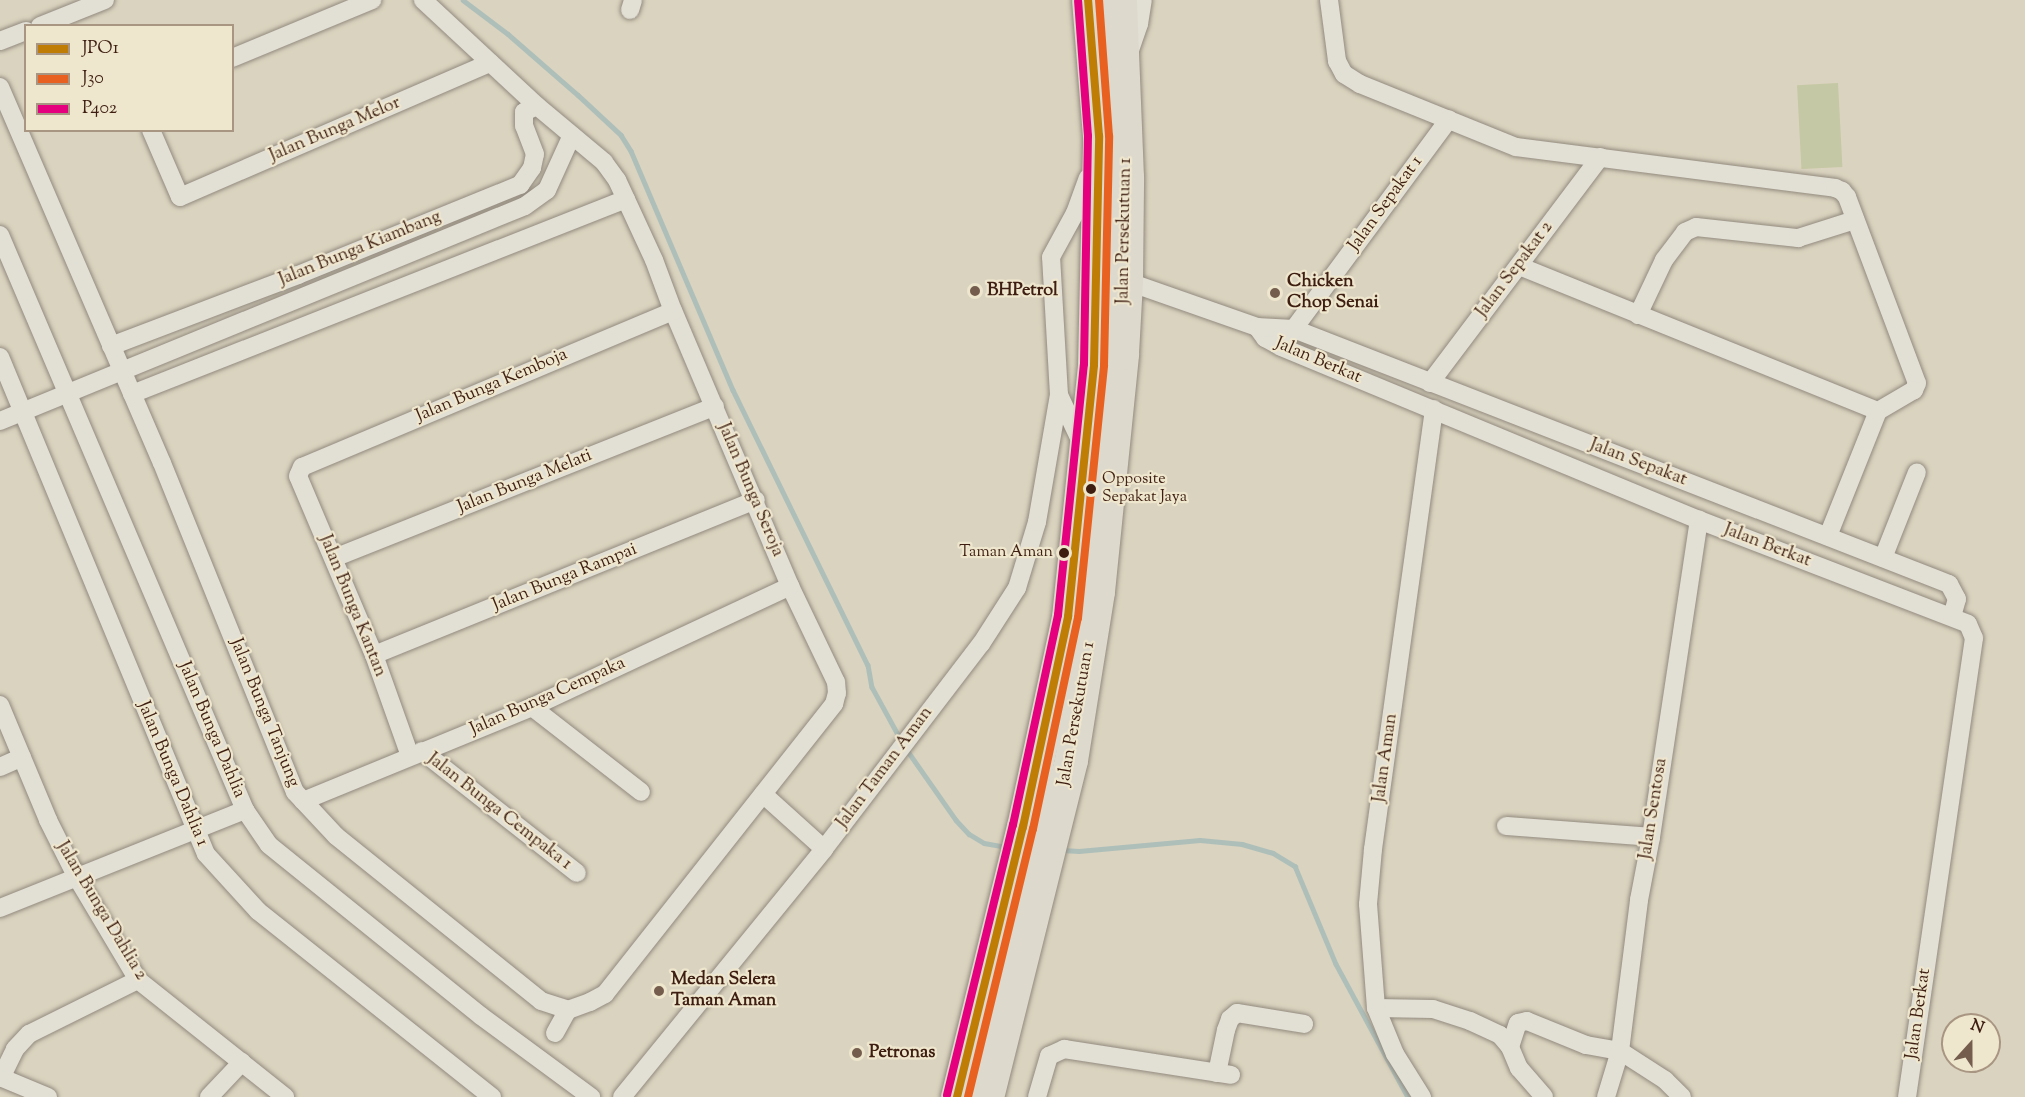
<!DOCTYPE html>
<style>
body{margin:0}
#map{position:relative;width:2025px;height:1097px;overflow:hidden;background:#dad3bf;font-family:"Sorts Mill Goudy",serif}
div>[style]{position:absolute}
.green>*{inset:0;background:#c5c8a4;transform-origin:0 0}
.stream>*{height:4.5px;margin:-2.25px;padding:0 2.25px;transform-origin:2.25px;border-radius:2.25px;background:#aebfba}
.roads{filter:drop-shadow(0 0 2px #928a7e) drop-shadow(0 0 2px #928a7e)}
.street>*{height:18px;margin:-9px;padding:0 9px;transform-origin:9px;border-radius:9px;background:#e2dfd5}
.highway>*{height:33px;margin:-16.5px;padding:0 16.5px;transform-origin:16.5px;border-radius:16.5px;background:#ddd9cd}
.bus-1>*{height:8px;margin:-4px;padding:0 4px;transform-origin:4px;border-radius:4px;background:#bf7d05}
.bus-2>*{height:8px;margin:-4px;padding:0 4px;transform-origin:4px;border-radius:4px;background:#e96121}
.bus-3>*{height:8px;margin:-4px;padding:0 4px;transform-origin:4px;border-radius:4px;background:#e5007d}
.dots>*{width:16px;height:16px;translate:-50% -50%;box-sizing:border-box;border:3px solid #efe6ce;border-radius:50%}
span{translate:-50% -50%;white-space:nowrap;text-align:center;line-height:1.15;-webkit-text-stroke:4.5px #efe6ce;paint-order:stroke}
.bus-label{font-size:16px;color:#3d1e10}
.left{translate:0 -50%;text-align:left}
.right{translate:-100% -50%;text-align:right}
.street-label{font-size:18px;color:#3d1e10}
.poi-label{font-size:18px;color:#3d1e10;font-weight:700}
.legend{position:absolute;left:24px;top:24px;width:210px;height:108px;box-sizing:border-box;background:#efe6ce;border:2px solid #a89682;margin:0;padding:8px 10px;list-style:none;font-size:18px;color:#3d1e10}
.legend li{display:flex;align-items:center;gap:12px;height:30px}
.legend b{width:30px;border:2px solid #a89682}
.north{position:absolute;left:1941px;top:1013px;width:60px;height:60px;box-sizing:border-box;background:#efe6ce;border:2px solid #a89682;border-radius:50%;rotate:21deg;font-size:16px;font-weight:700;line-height:24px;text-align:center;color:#3d1e10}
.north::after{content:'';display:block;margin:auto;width:21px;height:27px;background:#745d4d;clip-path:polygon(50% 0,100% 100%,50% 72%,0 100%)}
</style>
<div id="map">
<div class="green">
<i style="left:1838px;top:83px;width:84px;height:41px;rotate:87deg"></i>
</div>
<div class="stream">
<i style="left:463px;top:0;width:56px;rotate:37.1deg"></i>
<i style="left:508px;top:34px;width:93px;rotate:41.1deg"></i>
<i style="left:578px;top:95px;width:59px;rotate:42.9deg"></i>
<i style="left:621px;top:135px;width:19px;rotate:58deg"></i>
<i style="left:631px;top:151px;width:260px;rotate:66.9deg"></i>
<i style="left:733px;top:390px;width:306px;rotate:63.9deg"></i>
<i style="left:868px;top:665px;width:22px;rotate:80deg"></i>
<i style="left:872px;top:687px;width:60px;rotate:61.3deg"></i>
<i style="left:907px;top:750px;width:85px;rotate:55deg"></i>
<i style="left:956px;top:820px;width:19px;rotate:47deg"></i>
<i style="left:969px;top:834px;width:17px;rotate:31deg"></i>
<i style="left:984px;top:843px;width:22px;rotate:10deg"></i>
<i style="left:1062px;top:850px;width:17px;rotate:3deg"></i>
<i style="left:1079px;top:851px;width:121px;rotate:-5.2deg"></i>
<i style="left:1200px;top:840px;width:42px;rotate:5.4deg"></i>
<i style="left:1242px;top:844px;width:32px;rotate:16deg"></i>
<i style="left:1273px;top:853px;width:26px;rotate:31deg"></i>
<i style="left:1295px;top:866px;width:106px;rotate:67.3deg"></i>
<i style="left:1336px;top:964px;width:151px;rotate:61.6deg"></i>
</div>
<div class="roads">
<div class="street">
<i style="left:1329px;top:0;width:62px;rotate:82.5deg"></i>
<i style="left:1337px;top:61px;width:15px;rotate:62deg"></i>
<i style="left:1344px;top:74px;width:19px;rotate:32deg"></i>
<i style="left:1360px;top:84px;width:168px;rotate:22deg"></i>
<i style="left:1516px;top:147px;width:322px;rotate:7.3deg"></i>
<i style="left:1835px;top:188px;width:8px;rotate:23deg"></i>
<i style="left:1842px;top:191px;width:8px;rotate:50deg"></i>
<i style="left:1847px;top:197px;width:199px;rotate:69.4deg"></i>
<i style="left:1917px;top:383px;width:8px;rotate:113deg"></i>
<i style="left:1914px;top:390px;width:42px;rotate:149.7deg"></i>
<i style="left:1878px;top:411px;width:135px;rotate:111.8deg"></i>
<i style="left:630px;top:10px;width:10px;rotate:-73deg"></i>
<i style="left:40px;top:26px;width:70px;rotate:-21.8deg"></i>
<i style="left:0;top:41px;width:28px;rotate:-21deg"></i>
<i style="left:1130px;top:50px;width:28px;rotate:-71deg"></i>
<i style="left:1139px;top:24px;width:24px;rotate:-81deg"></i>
<i style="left:232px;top:58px;width:152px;rotate:-22.5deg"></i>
<i style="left:0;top:87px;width:409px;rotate:66.7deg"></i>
<i style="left:162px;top:463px;width:355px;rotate:68deg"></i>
<i style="left:295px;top:792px;width:60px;rotate:47deg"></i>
<i style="left:336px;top:836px;width:263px;rotate:38.8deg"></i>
<i style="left:541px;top:1001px;width:28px;rotate:18deg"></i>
<i style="left:568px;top:1010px;width:23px;rotate:-20deg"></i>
<i style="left:590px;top:1002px;width:17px;rotate:-28deg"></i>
<i style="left:605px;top:994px;width:370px;rotate:-51.7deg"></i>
<i style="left:834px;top:704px;width:11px;rotate:-75deg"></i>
<i style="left:837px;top:693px;width:11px;rotate:-95deg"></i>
<i style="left:836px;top:682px;width:106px;rotate:-115.6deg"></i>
<i style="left:790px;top:586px;width:299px;rotate:-113deg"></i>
<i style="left:673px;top:311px;width:54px;rotate:-110.4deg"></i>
<i style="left:654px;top:260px;width:88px;rotate:-114.8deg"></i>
<i style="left:617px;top:180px;width:22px;rotate:-126deg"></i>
<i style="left:604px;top:162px;width:87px;rotate:-140.1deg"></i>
<i style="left:537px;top:106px;width:156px;rotate:-137.1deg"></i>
<i style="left:151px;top:130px;width:73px;rotate:66.6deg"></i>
<i style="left:180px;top:197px;width:338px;rotate:-23.4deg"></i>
<i style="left:0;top:235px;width:625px;rotate:66.92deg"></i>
<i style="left:245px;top:810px;width:42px;rotate:55.6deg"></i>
<i style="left:269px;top:845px;width:272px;rotate:38.9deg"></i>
<i style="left:481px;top:1016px;width:137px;rotate:36.4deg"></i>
<i style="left:1519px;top:266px;width:387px;rotate:22deg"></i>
<i style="left:1126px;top:281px;width:139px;rotate:19.3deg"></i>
<i style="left:1257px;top:327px;width:14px;rotate:54deg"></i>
<i style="left:1265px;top:338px;width:18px;rotate:29deg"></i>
<i style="left:1281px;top:347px;width:452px;rotate:22.5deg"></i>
<i style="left:1699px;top:520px;width:288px;rotate:21.1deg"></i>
<i style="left:1968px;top:624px;width:15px;rotate:67deg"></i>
<i style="left:1974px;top:638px;width:464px;rotate:98.3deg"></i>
<i style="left:1638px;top:315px;width:61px;rotate:-64.7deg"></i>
<i style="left:1664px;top:260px;width:35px;rotate:-53deg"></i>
<i style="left:1685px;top:232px;width:12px;rotate:-24deg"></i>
<i style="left:1696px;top:227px;width:103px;rotate:6.2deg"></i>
<i style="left:1798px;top:238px;width:60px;rotate:-17.5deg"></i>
<i style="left:1257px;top:327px;width:37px;rotate:3deg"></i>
<i style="left:1294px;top:329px;width:703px;rotate:21.27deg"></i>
<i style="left:1949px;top:584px;width:17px;rotate:62deg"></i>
<i style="left:1957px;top:599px;width:18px;rotate:106deg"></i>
<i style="left:1287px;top:338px;width:272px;rotate:-53.5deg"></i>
<i style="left:111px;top:346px;width:200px;rotate:-20.8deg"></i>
<i style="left:298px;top:275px;width:240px;rotate:-22.1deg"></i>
<i style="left:520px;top:185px;width:21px;rotate:-55deg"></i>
<i style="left:532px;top:168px;width:14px;rotate:-78deg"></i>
<i style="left:535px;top:154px;width:30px;rotate:-111deg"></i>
<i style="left:524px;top:126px;width:14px;rotate:-90deg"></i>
<i style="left:524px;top:112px;width:14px;rotate:-25deg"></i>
<i style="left:0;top:357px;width:538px;rotate:67.49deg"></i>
<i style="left:206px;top:854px;width:77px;rotate:47.6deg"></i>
<i style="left:258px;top:911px;width:299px;rotate:38.5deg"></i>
<i style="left:1430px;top:383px;width:283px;rotate:-53deg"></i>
<i style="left:132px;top:394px;width:531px;rotate:-21.54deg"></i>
<i style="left:0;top:421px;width:567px;rotate:-22.27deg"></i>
<i style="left:525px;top:206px;width:27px;rotate:-36deg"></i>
<i style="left:547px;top:190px;width:60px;rotate:-65.6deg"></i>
<i style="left:1081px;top:442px;width:52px;rotate:-115.1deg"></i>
<i style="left:1059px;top:395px;width:138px;rotate:-93.3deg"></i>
<i style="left:1051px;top:257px;width:50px;rotate:-61.4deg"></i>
<i style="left:1075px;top:213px;width:37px;rotate:-70deg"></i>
<i style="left:334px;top:558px;width:410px;rotate:-21.7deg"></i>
<i style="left:1883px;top:558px;width:92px;rotate:-68.4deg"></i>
<i style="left:374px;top:655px;width:412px;rotate:-22.1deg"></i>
<i style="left:0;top:705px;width:125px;rotate:67.3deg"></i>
<i style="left:48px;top:820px;width:63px;rotate:63.4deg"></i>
<i style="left:76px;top:876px;width:121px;rotate:59.2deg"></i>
<i style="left:138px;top:980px;width:188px;rotate:38.5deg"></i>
<i style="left:532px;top:707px;width:138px;rotate:37.9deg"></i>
<i style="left:422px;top:751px;width:197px;rotate:38.2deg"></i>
<i style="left:410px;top:756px;width:107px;rotate:-109.6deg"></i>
<i style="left:374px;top:655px;width:194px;rotate:-113deg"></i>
<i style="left:298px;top:476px;width:10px;rotate:-66deg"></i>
<i style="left:302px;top:467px;width:402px;rotate:-22.8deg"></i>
<i style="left:0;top:767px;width:24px;rotate:-24deg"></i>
<i style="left:763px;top:794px;width:82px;rotate:42deg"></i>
<i style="left:303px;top:801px;width:248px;rotate:-22.3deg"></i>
<i style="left:532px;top:707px;width:285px;rotate:-25.1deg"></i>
<i style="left:1506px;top:826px;width:145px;rotate:4.3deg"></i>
<i style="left:0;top:908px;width:264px;rotate:-21.8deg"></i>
<i style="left:1376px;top:1008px;width:57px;rotate:1deg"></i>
<i style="left:1433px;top:1009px;width:39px;rotate:18deg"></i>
<i style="left:1470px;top:1021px;width:33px;rotate:25deg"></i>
<i style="left:1500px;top:1035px;width:16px;rotate:50deg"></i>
<i style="left:1510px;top:1047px;width:23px;rotate:67deg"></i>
<i style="left:1519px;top:1068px;width:38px;rotate:49deg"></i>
<i style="left:555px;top:1033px;width:26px;rotate:-61deg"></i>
<i style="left:1510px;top:1047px;width:25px;rotate:-72deg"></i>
<i style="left:1518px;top:1023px;width:9px;rotate:-13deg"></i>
<i style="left:1527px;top:1021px;width:64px;rotate:22.1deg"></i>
<i style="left:1586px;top:1045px;width:35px;rotate:10deg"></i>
<i style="left:1620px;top:1051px;width:54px;rotate:32.8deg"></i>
<i style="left:1665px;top:1080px;width:24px;rotate:45deg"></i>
<i style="left:1217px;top:1073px;width:44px;rotate:-78.2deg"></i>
<i style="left:1226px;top:1030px;width:12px;rotate:-70deg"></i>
<i style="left:1230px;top:1019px;width:9px;rotate:-41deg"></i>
<i style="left:1237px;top:1013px;width:68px;rotate:9.3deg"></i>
<i style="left:0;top:1077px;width:52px;rotate:22.6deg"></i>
<i style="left:1px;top:1078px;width:32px;rotate:-64deg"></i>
<i style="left:15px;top:1049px;width:21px;rotate:-47deg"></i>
<i style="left:29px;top:1034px;width:122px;rotate:-26.4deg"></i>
<i style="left:209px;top:1097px;width:48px;rotate:-46.7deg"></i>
<i style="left:622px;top:1097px;width:320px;rotate:-50.8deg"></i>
<i style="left:824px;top:849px;width:258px;rotate:-52.6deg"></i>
<i style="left:981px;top:644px;width:67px;rotate:-57.3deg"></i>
<i style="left:1017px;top:588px;width:69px;rotate:-73.1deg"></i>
<i style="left:1037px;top:522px;width:129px;rotate:-80.2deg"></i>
<i style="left:1037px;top:1097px;width:43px;rotate:-73.7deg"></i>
<i style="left:1049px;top:1056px;width:17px;rotate:-25deg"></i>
<i style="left:1064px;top:1049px;width:169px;rotate:8.8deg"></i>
<i style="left:1422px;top:1097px;width:51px;rotate:-122.1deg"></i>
<i style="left:1395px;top:1054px;width:50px;rotate:-112.4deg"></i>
<i style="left:1376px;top:1008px;width:104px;rotate:-94.4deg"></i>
<i style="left:1368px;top:904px;width:55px;rotate:-84.8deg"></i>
<i style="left:1373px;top:849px;width:444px;rotate:-82.1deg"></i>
<i style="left:1606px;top:1097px;width:48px;rotate:-73.1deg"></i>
<i style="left:1620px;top:1051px;width:152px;rotate:-82.8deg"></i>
<i style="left:1639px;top:900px;width:64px;rotate:-79.2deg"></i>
<i style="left:1651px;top:837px;width:321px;rotate:-81.4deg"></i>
</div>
<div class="highway">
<i style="left:957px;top:1097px;width:278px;rotate:-76.3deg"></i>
<i style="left:1023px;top:827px;width:215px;rotate:-77.9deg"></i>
<i style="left:1068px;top:617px;width:253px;rotate:-84.1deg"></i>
<i style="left:1094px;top:365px;width:229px;rotate:-88.7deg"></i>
<i style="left:1099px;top:136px;width:136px;rotate:-94.6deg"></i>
<i style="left:987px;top:1097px;width:347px;rotate:-76deg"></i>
<i style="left:1071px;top:760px;width:171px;rotate:-80.9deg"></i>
<i style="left:1098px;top:591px;width:239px;rotate:-84.2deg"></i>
<i style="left:1122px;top:353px;width:72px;rotate:-86.8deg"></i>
<i style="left:1126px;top:281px;width:104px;rotate:-89.4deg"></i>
<i style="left:1127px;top:177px;width:177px;rotate:-92.3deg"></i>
</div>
</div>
<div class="bus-1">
<i style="left:957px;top:1097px;width:278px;rotate:-76.3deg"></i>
<i style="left:1023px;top:827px;width:215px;rotate:-77.9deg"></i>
<i style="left:1068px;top:617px;width:253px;rotate:-84.1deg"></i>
<i style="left:1094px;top:365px;width:229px;rotate:-88.7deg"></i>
<i style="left:1099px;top:136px;width:136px;rotate:-94.6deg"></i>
</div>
<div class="bus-2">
<i style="left:968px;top:1097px;width:276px;rotate:-76.4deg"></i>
<i style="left:1033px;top:829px;width:216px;rotate:-78deg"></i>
<i style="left:1078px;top:618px;width:254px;rotate:-84.1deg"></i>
<i style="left:1104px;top:365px;width:229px;rotate:-88.7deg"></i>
<i style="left:1109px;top:136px;width:136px;rotate:-94.2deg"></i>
</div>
<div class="bus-3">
<i style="left:947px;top:1095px;width:278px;rotate:-76.3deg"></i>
<i style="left:1013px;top:825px;width:215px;rotate:-77.9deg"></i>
<i style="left:1058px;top:615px;width:252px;rotate:-84.1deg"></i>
<i style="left:1084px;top:364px;width:228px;rotate:-89deg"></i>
<i style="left:1088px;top:136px;width:135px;rotate:-94.2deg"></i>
</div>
<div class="dots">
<i style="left:975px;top:291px;background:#745d4d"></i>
<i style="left:1275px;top:293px;background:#745d4d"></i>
<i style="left:1091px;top:489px;background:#3d1e10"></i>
<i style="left:1064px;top:553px;background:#3d1e10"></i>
<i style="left:659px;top:991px;background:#745d4d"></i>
<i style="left:857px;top:1053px;background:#745d4d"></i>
</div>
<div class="bus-label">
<span class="left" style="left:1102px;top:489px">Opposite<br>Sepakat Jaya</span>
<span class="right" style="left:1053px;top:553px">Taman Aman</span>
</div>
<div class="street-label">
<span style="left:335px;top:130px;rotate:-23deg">Jalan Bunga Melor</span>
<span style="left:1386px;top:204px;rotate:-54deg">Jalan Sepakat 1</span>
<span style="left:1125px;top:231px;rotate:-89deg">Jalan Persekutuan 1</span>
<span style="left:360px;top:249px;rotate:-22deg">Jalan Bunga Kiambang</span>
<span style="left:1515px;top:270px;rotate:-53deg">Jalan Sepakat 2</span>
<span style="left:1318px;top:361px;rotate:23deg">Jalan Berkat</span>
<span style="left:492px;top:386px;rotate:-23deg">Jalan Bunga Kemboja</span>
<span style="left:1638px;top:463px;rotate:21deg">Jalan Sepakat</span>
<span style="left:525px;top:482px;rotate:-22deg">Jalan Bunga Melati</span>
<span style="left:750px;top:490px;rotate:67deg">Jalan Bunga Seroja</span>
<span style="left:1767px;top:546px;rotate:21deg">Jalan Berkat</span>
<span style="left:565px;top:578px;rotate:-22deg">Jalan Bunga Rampai</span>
<span style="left:352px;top:606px;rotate:68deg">Jalan Bunga Kantan</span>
<span style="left:548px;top:697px;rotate:-24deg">Jalan Bunga Cempaka</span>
<span style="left:264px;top:713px;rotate:68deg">Jalan Bunga Tanjung</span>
<span style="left:1077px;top:714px;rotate:-80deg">Jalan Persekutuan 1</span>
<span style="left:211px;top:730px;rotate:67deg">Jalan Bunga Dahlia</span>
<span style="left:1386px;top:758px;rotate:-82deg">Jalan Aman</span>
<span style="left:885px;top:768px;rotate:-53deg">Jalan Taman Aman</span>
<span style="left:172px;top:774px;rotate:67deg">Jalan Bunga Dahlia 1</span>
<span style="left:1654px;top:809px;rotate:-81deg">Jalan Sentosa</span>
<span style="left:499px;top:812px;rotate:38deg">Jalan Bunga Cempaka 1</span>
<span style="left:101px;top:911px;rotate:59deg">Jalan Bunga Dahlia 2</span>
<span style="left:1919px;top:1014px;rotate:-82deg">Jalan Berkat</span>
</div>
<div class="poi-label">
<span class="left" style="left:1287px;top:293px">Chicken<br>Chop Senai</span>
<span class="left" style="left:987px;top:291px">BHPetrol</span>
<span class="left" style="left:671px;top:991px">Medan Selera<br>Taman Aman</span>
<span class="left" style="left:869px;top:1053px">Petronas</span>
</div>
<ul class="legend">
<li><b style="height:8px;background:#bf7d05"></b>JPO1</li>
<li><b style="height:8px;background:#e96121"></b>J30</li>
<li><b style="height:8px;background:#e5007d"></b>P402</li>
</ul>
<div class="north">N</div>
</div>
